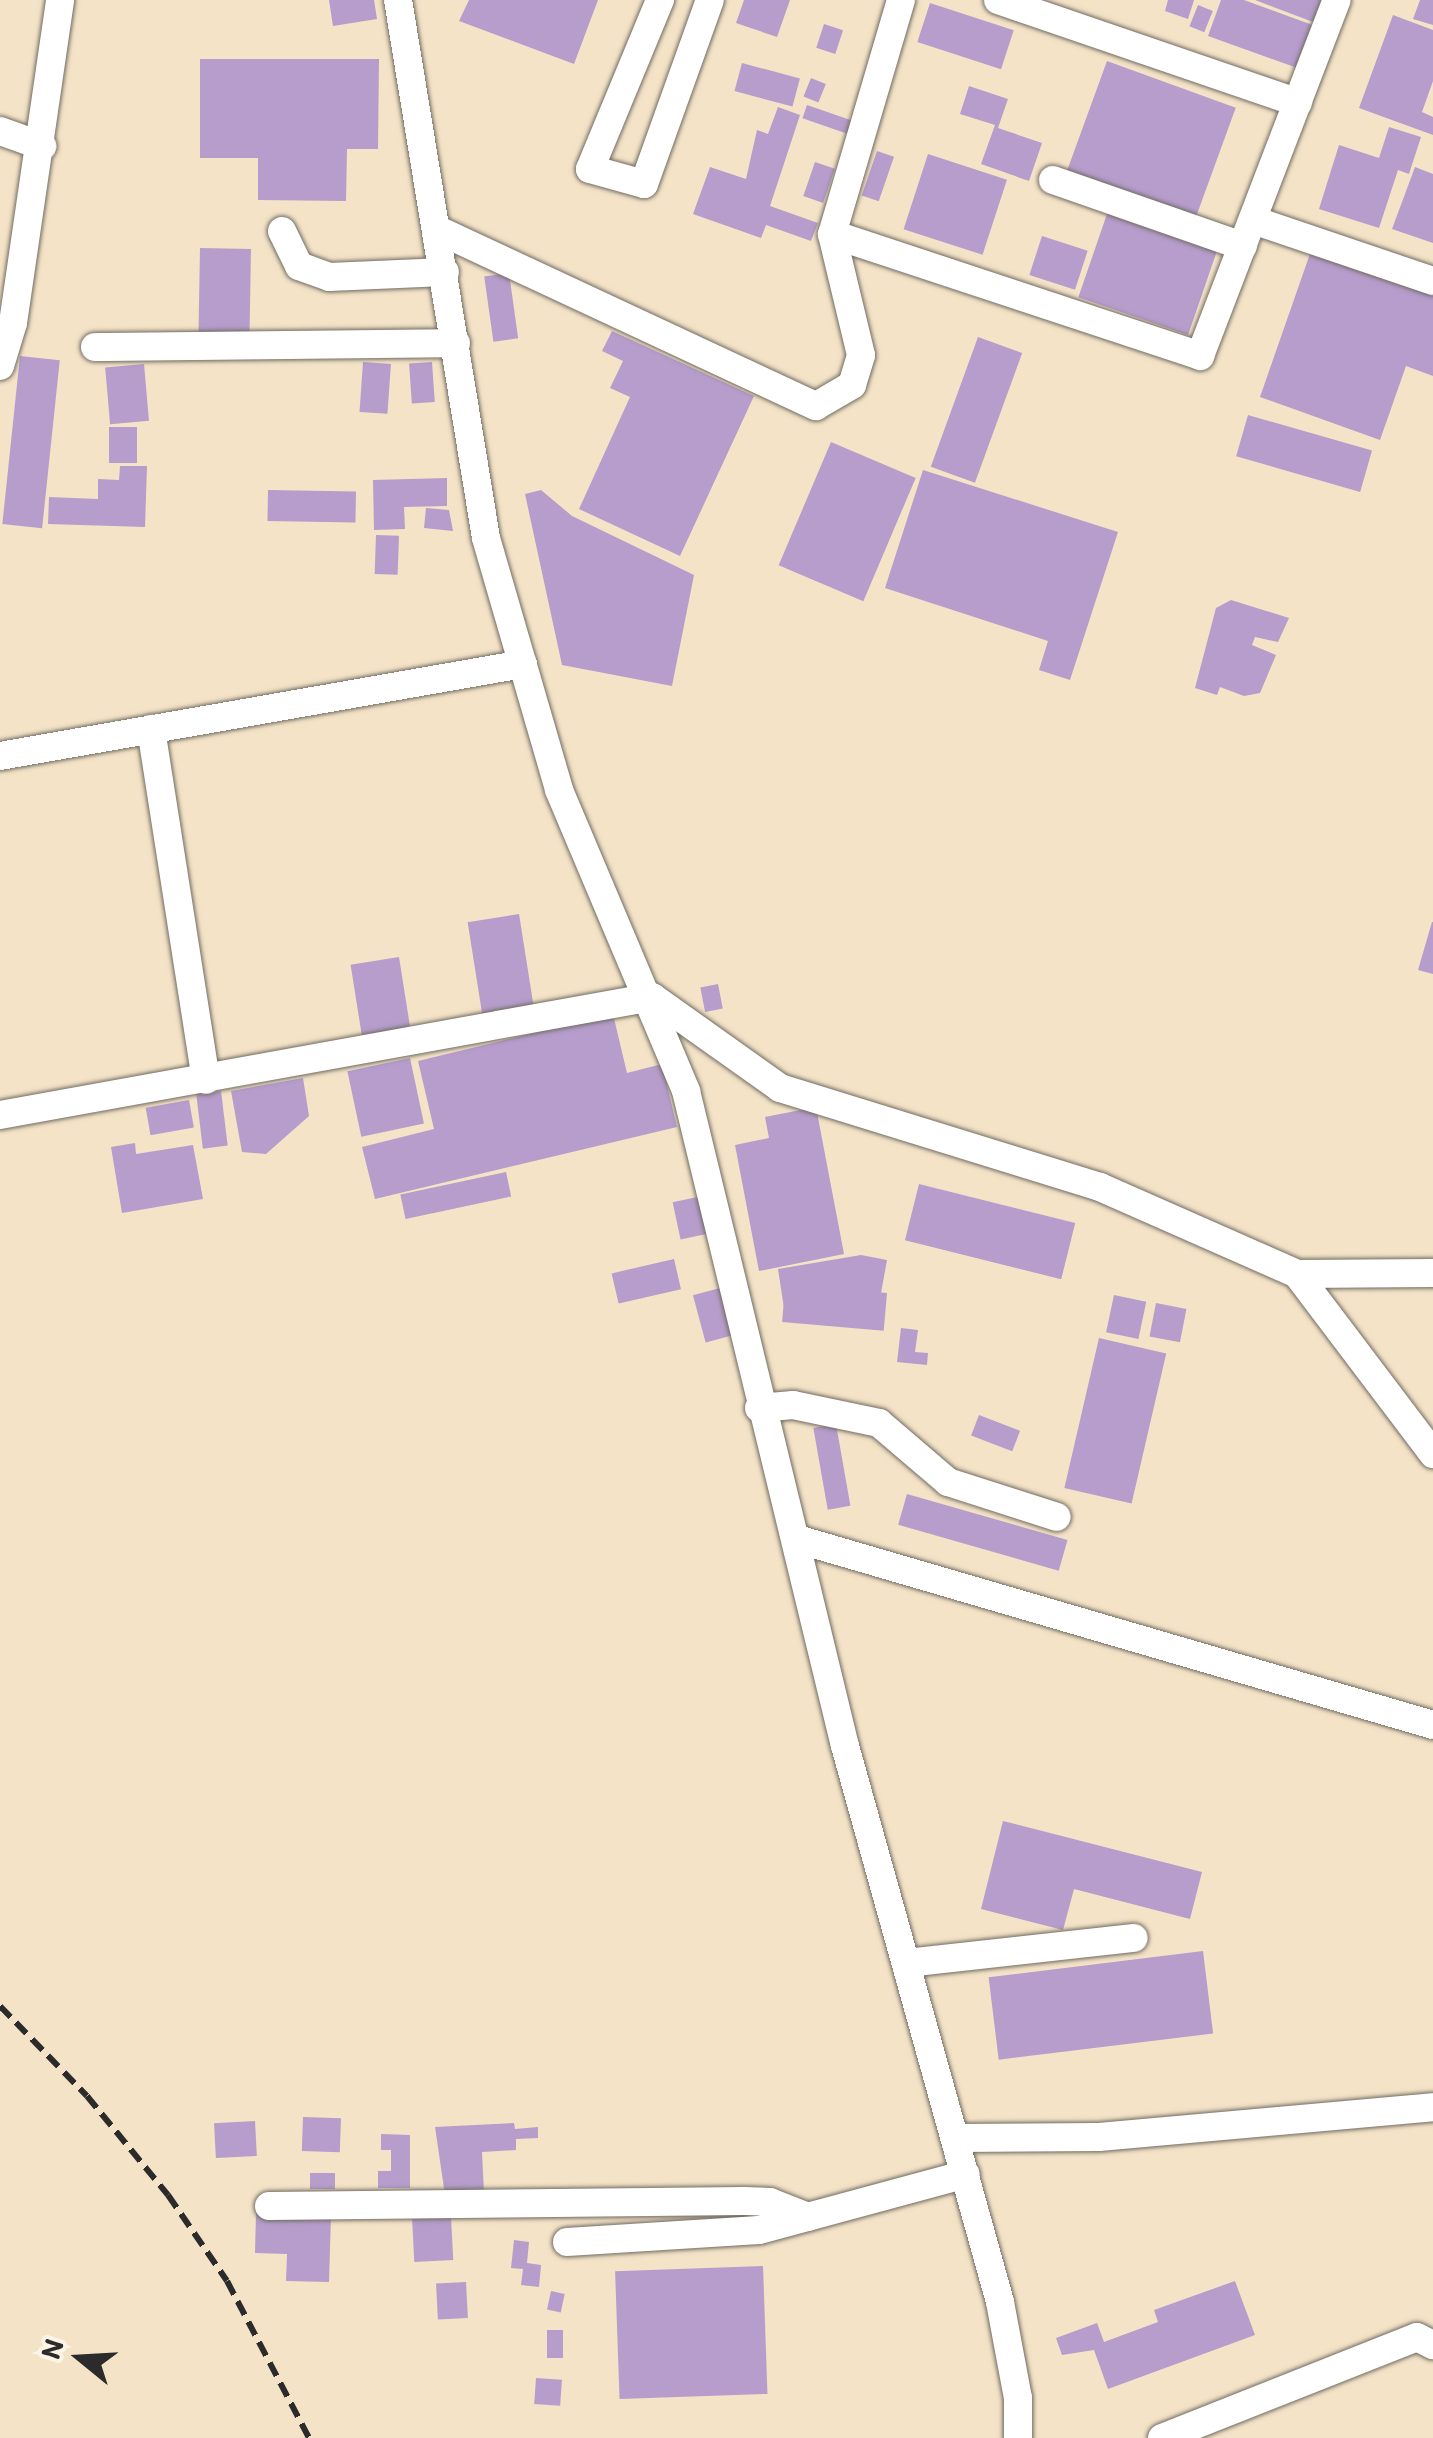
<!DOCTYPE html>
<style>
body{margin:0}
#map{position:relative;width:1433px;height:2438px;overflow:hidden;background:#f4e3c7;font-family:Itim,sans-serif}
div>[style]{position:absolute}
.building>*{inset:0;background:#b69dcc;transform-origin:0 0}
.roads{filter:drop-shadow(0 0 2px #716b62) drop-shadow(0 0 2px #716b62)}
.minor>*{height:28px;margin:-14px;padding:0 14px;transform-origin:14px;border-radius:14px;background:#fff}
.rail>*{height:6px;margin-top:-3px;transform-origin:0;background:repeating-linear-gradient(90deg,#2b2b2b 0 15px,transparent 0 23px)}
span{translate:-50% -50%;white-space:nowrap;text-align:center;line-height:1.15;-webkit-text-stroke:8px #fcf5e5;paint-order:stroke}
.north{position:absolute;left:30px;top:2308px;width:100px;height:100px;-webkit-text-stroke:8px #fcf5e5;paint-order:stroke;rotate:288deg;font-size:28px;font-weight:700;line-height:40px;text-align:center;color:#2b2b2b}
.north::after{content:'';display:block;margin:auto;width:35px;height:45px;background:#2b2b2b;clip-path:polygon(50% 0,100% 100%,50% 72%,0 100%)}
</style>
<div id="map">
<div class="building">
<i style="clip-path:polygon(329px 0,374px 0,377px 19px,333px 26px)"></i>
<i style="clip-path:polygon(469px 0,598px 0,574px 64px,459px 21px)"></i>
<i style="clip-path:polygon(744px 0,790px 0,777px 37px,736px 23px)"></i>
<i style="clip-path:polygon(1168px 0,1194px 0,1188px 19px,1165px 11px)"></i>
<i style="clip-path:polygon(1221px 0,1244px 0,1318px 27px,1303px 70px,1208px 36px)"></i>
<i style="clip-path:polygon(1255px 0,1331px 0,1321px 25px)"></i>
<i style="clip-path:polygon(1420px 0,1433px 0,1433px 25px,1413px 19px)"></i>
<i style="left:930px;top:3px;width:88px;height:41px;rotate:18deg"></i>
<i style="left:1198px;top:5px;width:16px;height:23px;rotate:22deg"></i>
<i style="clip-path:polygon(1393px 15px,1433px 30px,1433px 81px,1422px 112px,1433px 117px,1433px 135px,1359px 108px)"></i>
<i style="left:824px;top:24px;width:20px;height:25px;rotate:18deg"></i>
<i style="clip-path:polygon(200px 59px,379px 59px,378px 149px,347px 149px,346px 201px,258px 200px,258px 158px,200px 158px)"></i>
<i style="left:1107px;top:61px;width:137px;height:116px;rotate:20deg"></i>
<i style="left:742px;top:63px;width:60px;height:29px;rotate:15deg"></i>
<i style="left:811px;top:78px;width:16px;height:20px;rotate:22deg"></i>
<i style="clip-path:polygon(969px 86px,1008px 99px,998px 128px,1042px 143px,1029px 181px,981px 164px,995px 125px,960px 114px)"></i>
<i style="left:807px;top:105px;width:49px;height:14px;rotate:19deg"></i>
<i style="clip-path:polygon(778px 107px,800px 115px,770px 206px,818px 223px,811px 241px,766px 225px,761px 238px,693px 214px,710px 167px,746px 179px,757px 130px,768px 134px)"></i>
<i style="clip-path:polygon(1389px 127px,1421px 137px,1409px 174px,1398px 170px,1379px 228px,1319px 209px,1339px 145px,1379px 158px)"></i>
<i style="left:877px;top:151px;width:18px;height:47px;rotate:19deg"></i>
<i style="left:928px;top:154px;width:83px;height:79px;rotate:18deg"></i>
<i style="left:815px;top:162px;width:21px;height:36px;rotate:19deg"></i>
<i style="clip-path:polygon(1415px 167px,1433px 174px,1433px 243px,1392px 229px)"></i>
<i style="left:1107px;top:214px;width:116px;height:88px;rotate:19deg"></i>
<i style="left:1042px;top:236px;width:48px;height:41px;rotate:18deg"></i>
<i style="left:200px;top:248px;width:51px;height:88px;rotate:1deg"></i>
<i style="clip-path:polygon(1312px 248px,1433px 291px,1433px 376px,1406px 366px,1380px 440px,1260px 397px)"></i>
<i style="left:509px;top:273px;width:66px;height:25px;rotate:82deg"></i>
<i style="clip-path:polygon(612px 331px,754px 396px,680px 556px,579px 509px,630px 397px,610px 388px,623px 361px,602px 351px)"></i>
<i style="left:978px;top:337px;width:47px;height:138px;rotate:20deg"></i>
<i style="left:20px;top:356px;width:40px;height:169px;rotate:6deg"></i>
<i style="left:363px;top:362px;width:28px;height:50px;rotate:4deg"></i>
<i style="left:432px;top:362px;width:40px;height:23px;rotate:86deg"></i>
<i style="left:144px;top:364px;width:57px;height:39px;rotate:85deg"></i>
<i style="left:1248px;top:415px;width:129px;height:43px;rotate:16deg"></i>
<i style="left:109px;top:427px;width:28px;height:36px"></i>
<i style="left:831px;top:442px;width:92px;height:134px;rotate:23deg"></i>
<i style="clip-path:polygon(120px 466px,147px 466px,145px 527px,48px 524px,49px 497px,98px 499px,98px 479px,119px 480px)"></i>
<i style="clip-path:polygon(923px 470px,1118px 532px,1070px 680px,1039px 670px,1048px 641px,885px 588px)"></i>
<i style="clip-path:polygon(447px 478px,447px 506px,404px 507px,405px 529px,374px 530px,373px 480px)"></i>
<i style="left:268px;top:490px;width:88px;height:31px;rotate:1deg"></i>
<i style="clip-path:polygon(541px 490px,572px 516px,694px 575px,672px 686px,562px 665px,525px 494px)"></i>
<i style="clip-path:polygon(426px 508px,449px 510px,453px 531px,424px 528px)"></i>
<i style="left:376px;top:535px;width:23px;height:39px;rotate:2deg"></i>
<i style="clip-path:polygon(1231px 600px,1289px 618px,1278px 642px,1255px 637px,1252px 645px,1276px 655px,1260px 693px,1244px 696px,1220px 687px,1217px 695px,1195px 688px,1216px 608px)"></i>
<i style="left:519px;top:914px;width:93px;height:52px;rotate:81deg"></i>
<i style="clip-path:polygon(1432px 922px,1433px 922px,1433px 974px,1418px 970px)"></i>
<i style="left:399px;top:957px;width:74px;height:49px;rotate:81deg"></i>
<i style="left:718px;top:984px;width:25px;height:18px;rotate:79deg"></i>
<i style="clip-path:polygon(613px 1014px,627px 1073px,662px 1064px,677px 1127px,375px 1199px,362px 1147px,434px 1129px,418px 1061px)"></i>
<i style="left:410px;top:1058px;width:67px;height:64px;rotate:78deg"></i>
<i style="clip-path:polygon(303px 1078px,309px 1116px,266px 1154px,242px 1152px,231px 1091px)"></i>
<i style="left:221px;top:1091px;width:55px;height:25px;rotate:83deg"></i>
<i style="left:189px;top:1100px;width:28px;height:44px;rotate:80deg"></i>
<i style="clip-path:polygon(816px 1107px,844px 1254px,759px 1271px,735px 1145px,769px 1138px,765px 1117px)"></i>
<i style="clip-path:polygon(135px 1143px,136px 1154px,193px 1145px,203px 1199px,122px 1213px,111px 1147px)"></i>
<i style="left:506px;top:1172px;width:25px;height:108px;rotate:78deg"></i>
<i style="left:919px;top:1184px;width:161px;height:58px;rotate:14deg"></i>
<i style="left:702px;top:1196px;width:38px;height:30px;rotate:78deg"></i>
<i style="clip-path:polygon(861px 1255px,887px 1260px,881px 1293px,784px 1308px,778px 1269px)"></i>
<i style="left:674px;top:1259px;width:31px;height:64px;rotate:77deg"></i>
<i style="left:720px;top:1288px;width:49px;height:28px;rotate:75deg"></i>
<i style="left:887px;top:1293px;width:38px;height:102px;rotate:95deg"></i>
<i style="left:1114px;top:1295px;width:33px;height:38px;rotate:12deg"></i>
<i style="left:1156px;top:1303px;width:31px;height:34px;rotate:11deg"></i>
<i style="clip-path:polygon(901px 1328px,918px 1330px,915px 1352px,928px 1353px,927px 1365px,897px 1362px)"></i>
<i style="left:1099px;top:1338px;width:69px;height:154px;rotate:13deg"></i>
<i style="left:979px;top:1415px;width:44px;height:22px;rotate:21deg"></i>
<i style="left:836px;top:1424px;width:83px;height:23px;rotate:80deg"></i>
<i style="left:907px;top:1494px;width:167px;height:32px;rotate:16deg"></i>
<i style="clip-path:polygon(1003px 1821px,1202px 1872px,1190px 1919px,1074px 1889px,1063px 1930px,981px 1909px)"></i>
<i style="left:1203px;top:1951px;width:83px;height:216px;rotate:83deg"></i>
<i style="left:303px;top:2117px;width:38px;height:34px;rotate:2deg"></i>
<i style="left:255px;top:2121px;width:35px;height:41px;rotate:87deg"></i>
<i style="clip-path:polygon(514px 2123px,515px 2129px,538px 2127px,538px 2138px,516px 2139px,516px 2150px,482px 2152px,484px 2193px,445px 2195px,435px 2127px)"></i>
<i style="clip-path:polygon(381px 2134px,410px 2135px,410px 2188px,378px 2188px,378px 2171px,391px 2171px,391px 2150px,381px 2150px)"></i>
<i style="left:310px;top:2173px;width:25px;height:16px"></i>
<i style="clip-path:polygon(256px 2213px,331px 2215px,329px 2282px,286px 2281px,287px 2254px,255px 2253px)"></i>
<i style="left:451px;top:2217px;width:43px;height:39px;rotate:87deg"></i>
<i style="clip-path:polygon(514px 2240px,529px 2242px,527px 2263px,541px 2265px,539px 2287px,521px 2285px,523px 2269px,511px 2268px)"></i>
<i style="left:763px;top:2266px;width:128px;height:148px;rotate:88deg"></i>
<i style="clip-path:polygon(1235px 2281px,1255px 2335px,1108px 2389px,1094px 2350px,1062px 2355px,1056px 2338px,1097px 2323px,1104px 2342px,1158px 2322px,1154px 2310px)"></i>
<i style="left:466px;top:2282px;width:36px;height:30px;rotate:87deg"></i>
<i style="left:551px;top:2291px;width:14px;height:19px;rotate:12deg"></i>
<i style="left:547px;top:2330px;width:16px;height:28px"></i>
<i style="left:536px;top:2378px;width:26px;height:26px;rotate:4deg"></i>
</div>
<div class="roads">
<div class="minor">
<i style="left:398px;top:0;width:545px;rotate:80.71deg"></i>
<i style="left:486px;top:538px;width:262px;rotate:73.8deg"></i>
<i style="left:559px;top:790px;width:327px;rotate:67.1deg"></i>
<i style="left:686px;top:1091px;width:674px;rotate:76.36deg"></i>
<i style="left:845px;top:1746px;width:577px;rotate:74.42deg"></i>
<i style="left:1000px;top:2302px;width:98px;rotate:79.4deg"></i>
<i style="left:1018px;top:2398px;width:40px;rotate:90deg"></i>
<i style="left:660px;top:0;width:183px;rotate:112.5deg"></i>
<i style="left:590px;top:169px;width:56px;rotate:15.5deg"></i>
<i style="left:644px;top:184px;width:195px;rotate:-70.3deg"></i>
<i style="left:901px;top:0;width:244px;rotate:106.4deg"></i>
<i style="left:832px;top:234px;width:388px;rotate:18.3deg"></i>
<i style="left:1200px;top:356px;width:381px;rotate:-69deg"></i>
<i style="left:998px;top:0;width:317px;rotate:18.9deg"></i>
<i style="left:0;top:131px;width:45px;rotate:19.7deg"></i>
<i style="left:1053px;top:180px;width:201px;rotate:19.2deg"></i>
<i style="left:1253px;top:220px;width:190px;rotate:18.7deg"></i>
<i style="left:438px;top:230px;width:417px;rotate:25deg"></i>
<i style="left:816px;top:406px;width:42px;rotate:-30.3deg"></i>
<i style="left:852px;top:385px;width:31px;rotate:-73deg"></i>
<i style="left:861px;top:355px;width:124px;rotate:-103.5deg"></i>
<i style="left:282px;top:231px;width:39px;rotate:64deg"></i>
<i style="left:299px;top:266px;width:32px;rotate:20deg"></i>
<i style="left:329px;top:277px;width:116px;rotate:-2.5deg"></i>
<i style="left:95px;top:347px;width:361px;rotate:-0.6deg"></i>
<i style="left:0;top:366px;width:45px;rotate:-73.2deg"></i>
<i style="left:13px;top:323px;width:326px;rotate:-81.7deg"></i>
<i style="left:151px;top:729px;width:355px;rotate:81.1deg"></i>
<i style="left:0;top:756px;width:531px;rotate:-9.98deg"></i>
<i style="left:0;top:1115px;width:663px;rotate:-10.26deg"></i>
<i style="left:652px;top:997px;width:157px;rotate:35.4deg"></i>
<i style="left:780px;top:1088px;width:335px;rotate:17.2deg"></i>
<i style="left:1100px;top:1187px;width:215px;rotate:23.8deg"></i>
<i style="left:1297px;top:1274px;width:226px;rotate:52.9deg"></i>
<i style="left:1297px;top:1274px;width:136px;rotate:-0.4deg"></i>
<i style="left:759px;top:1408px;width:34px;rotate:-5deg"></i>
<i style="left:793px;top:1405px;width:88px;rotate:11.8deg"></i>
<i style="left:879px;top:1423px;width:91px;rotate:40.5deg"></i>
<i style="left:948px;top:1482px;width:114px;rotate:17.8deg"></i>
<i style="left:797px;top:1539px;width:663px;rotate:16.3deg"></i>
<i style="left:907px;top:1963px;width:228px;rotate:-6.3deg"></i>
<i style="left:957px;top:2138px;width:142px;rotate:-0.4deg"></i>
<i style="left:1099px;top:2137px;width:335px;rotate:-5.1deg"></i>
<i style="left:269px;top:2206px;width:475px;rotate:-0.6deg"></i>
<i style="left:744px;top:2201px;width:26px;rotate:2deg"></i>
<i style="left:770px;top:2202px;width:41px;rotate:21.5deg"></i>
<i style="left:567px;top:2242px;width:192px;rotate:-3.6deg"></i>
<i style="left:759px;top:2230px;width:214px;rotate:-15.1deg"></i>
<i style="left:1162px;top:2438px;width:274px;rotate:-21.6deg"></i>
<i style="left:1417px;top:2337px;width:18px;rotate:27deg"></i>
</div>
</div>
<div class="rail">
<i style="left:0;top:2006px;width:125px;rotate:46deg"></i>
<i style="left:87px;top:2096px;width:128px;rotate:50.7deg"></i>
<i style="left:168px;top:2195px;width:104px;rotate:55.5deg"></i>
<i style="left:227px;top:2281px;width:177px;rotate:62.4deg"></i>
</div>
<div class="north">N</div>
</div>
